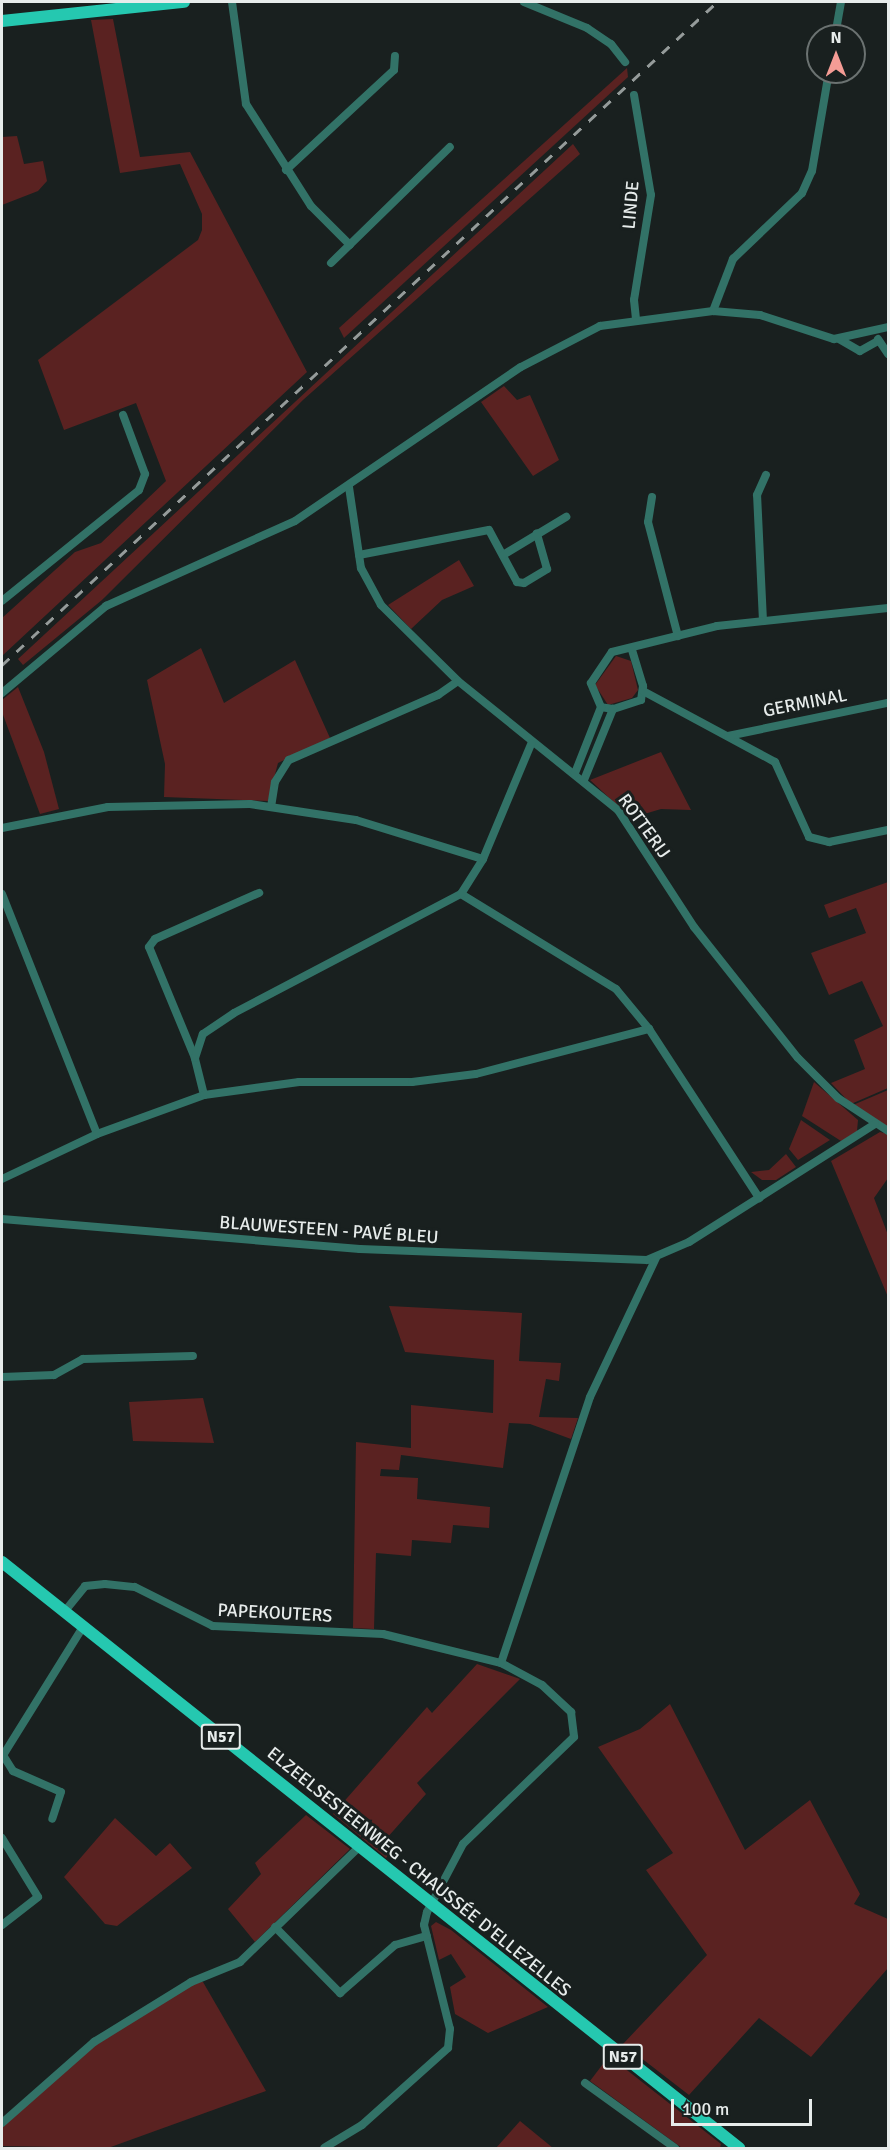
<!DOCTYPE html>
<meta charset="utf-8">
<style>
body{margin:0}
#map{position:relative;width:890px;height:2150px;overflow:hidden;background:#19201f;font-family:Signika,sans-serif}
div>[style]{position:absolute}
.green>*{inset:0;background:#5a2221}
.street>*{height:8px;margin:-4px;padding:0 4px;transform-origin:4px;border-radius:4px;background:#327267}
.primary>*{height:12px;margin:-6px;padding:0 6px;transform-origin:6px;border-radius:6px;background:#25c8b0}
.rail>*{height:3px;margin-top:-1.5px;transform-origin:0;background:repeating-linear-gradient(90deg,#959b9a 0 10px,transparent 0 20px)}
span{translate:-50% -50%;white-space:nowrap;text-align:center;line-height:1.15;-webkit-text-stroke:6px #19201f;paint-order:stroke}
.shield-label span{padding:2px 4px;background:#19201f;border:2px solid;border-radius:4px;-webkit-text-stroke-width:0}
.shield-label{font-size:16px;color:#e7eceb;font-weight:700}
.street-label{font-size:18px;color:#e7eceb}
.frame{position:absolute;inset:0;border:3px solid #e7eceb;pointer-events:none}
.north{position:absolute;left:806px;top:24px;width:60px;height:60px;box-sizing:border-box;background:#19201f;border:2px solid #6b7271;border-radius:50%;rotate:0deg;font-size:16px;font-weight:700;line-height:24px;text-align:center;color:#e7eceb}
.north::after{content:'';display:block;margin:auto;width:21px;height:27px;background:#f59c95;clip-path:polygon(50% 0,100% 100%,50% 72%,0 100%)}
.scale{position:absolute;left:671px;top:2099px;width:141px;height:27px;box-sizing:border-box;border:3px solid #e7eceb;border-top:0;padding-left:8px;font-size:18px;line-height:21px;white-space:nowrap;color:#e7eceb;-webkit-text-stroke:4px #19201f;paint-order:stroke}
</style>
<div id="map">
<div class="green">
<i style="clip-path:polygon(113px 19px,140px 157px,190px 152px,307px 372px,2px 656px,2px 618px,75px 552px,101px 543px,166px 481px,136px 403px,64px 430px,38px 360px,198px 240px,202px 230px,202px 214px,180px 164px,120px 173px,91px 20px)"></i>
<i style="clip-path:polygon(627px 68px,628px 77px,344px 338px,339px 328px)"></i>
<i style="clip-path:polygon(17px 136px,24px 164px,43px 161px,47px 181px,38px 191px,2px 205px,2px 137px)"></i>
<i style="clip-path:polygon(573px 144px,580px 154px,303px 400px,102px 600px,23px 665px,18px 659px)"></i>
<i style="clip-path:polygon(504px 386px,517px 400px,530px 395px,559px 460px,533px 476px,481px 402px)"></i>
<i style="clip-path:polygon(459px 560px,474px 586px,442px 600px,411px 629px,388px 605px)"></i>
<i style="clip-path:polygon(201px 648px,224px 703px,295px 660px,330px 738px,278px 763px,268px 801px,164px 797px,165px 764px,147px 680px)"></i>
<i style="clip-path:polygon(616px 656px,631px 661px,638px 690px,632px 698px,608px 705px,595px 685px)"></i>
<i style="clip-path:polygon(18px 687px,44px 752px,59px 809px,40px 814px,2px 712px,2px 700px)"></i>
<i style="clip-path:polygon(661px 752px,691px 810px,661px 809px,631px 818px,590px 780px)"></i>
<i style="clip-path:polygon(888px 882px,888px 1088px,851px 1104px,831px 1083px,865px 1069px,854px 1040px,883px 1026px,862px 981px,829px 995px,811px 953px,866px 933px,856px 908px,829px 918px,824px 905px)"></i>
<i style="clip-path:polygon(814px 1082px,858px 1120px,857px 1131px,847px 1138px,841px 1141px,802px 1116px)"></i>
<i style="clip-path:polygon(888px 1090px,888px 1128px,853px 1105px)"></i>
<i style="clip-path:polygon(801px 1120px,830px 1140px,798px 1160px,789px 1149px)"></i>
<i style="clip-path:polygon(880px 1132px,888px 1134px,888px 1178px,874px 1198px,888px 1235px,888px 1297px,831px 1161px)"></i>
<i style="clip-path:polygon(786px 1154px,796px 1167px,776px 1180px,762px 1180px,751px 1172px,769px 1170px)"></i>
<i style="clip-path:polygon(389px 1306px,522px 1313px,519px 1361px,561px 1363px,559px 1381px,546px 1379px,539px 1417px,578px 1418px,571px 1439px,530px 1424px,509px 1423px,503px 1468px,401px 1455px,399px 1470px,381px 1469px,380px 1476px,418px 1478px,417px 1499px,490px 1507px,489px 1528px,453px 1525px,451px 1543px,412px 1540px,411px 1556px,376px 1553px,374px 1629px,353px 1628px,356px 1442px,411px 1448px,411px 1405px,493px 1413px,494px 1360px,405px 1352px)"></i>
<i style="clip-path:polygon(203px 1398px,214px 1443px,133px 1441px,129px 1402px)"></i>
<i style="clip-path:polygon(477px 1664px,520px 1679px,417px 1783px,426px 1794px,386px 1839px,395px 1847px,386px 1858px,333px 1814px,427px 1707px,432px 1713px)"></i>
<i style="clip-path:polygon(670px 1704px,745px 1850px,810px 1800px,860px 1894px,854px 1904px,888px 1919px,888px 1968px,811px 2057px,759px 2018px,689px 2095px,623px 2044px,707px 1955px,646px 1870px,673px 1853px,598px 1747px,640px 1729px)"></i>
<i style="clip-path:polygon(306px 1815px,350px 1849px,255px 1942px,228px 1909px,261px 1874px,255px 1863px)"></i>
<i style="clip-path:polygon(115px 1818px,156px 1856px,170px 1843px,192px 1868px,117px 1926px,105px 1924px,64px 1877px)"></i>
<i style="clip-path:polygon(436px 1922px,451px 1930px,548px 2007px,488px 2033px,455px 2014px,450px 1987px,466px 1977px,451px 1954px,439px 1960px,431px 1926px)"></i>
<i style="clip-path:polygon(195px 1982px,203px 1982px,266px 2091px,108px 2148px,2px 2146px,2px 2126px,85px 2052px)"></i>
<i style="clip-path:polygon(609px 2056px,721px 2144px,720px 2148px,682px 2148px,590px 2081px)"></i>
<i style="clip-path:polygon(520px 2121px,553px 2148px,496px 2148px)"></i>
</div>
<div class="street">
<i style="left:232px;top:2px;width:103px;rotate:82.2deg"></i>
<i style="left:246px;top:104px;width:121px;rotate:57.5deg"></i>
<i style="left:311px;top:206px;width:55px;rotate:45deg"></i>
<i style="left:524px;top:2px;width:68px;rotate:22.4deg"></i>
<i style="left:587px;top:28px;width:29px;rotate:34deg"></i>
<i style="left:611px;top:44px;width:23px;rotate:52deg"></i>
<i style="left:835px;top:36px;width:35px;rotate:-80deg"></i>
<i style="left:634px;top:95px;width:101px;rotate:80.4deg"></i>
<i style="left:651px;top:195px;width:106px;rotate:99.2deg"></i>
<i style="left:634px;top:300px;width:18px;rotate:84deg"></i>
<i style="left:286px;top:170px;width:147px;rotate:-42.8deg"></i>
<i style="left:394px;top:70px;width:14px;rotate:-86deg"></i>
<i style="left:331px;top:263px;width:166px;rotate:-44.3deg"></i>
<i style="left:713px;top:311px;width:56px;rotate:-69deg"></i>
<i style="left:733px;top:259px;width:95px;rotate:-43.7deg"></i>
<i style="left:802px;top:193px;width:24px;rotate:-66deg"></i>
<i style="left:812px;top:171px;width:100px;rotate:-80.3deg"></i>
<i style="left:839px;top:339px;width:24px;rotate:30deg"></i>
<i style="left:860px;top:351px;width:21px;rotate:-29deg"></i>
<i style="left:878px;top:339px;width:18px;rotate:56deg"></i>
<i style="left:349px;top:487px;width:82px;rotate:81.6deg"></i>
<i style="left:361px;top:568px;width:42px;rotate:61.6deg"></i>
<i style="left:381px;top:605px;width:108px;rotate:44.6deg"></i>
<i style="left:458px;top:681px;width:206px;rotate:38.9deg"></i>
<i style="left:618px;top:810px;width:140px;rotate:57deg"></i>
<i style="left:694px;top:927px;width:167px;rotate:51.6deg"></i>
<i style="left:798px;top:1058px;width:57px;rotate:45deg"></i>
<i style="left:838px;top:1098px;width:60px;rotate:33.4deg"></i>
<i style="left:652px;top:497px;width:25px;rotate:99deg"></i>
<i style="left:648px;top:522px;width:118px;rotate:75.3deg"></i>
<i style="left:359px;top:555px;width:132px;rotate:-10.9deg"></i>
<i style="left:489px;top:530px;width:59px;rotate:61.7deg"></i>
<i style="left:517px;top:582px;width:7px;rotate:8deg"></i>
<i style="left:524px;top:583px;width:27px;rotate:-31deg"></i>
<i style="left:547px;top:569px;width:37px;rotate:-106deg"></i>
<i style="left:503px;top:555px;width:74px;rotate:-31.1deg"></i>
<i style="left:2px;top:601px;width:176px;rotate:-39deg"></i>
<i style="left:139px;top:490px;width:17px;rotate:-69deg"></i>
<i style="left:145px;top:474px;width:63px;rotate:-110.4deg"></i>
<i style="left:763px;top:621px;width:126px;rotate:-92.7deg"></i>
<i style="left:757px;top:495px;width:22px;rotate:-66deg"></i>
<i style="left:632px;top:650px;width:38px;rotate:73deg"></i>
<i style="left:643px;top:686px;width:14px;rotate:98deg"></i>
<i style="left:641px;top:700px;width:29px;rotate:162deg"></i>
<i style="left:613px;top:709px;width:12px;rotate:-171deg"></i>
<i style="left:601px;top:707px;width:26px;rotate:-113deg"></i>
<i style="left:591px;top:683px;width:37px;rotate:-56deg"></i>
<i style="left:612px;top:652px;width:108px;rotate:-13.9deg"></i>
<i style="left:717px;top:626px;width:172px;rotate:-6deg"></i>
<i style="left:643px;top:691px;width:150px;rotate:28.3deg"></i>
<i style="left:775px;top:762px;width:82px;rotate:65.6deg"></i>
<i style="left:809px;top:837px;width:21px;rotate:14deg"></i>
<i style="left:829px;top:842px;width:60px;rotate:-11.5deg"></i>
<i style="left:2px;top:693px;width:136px;rotate:-39.9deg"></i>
<i style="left:106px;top:606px;width:207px;rotate:-24.2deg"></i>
<i style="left:295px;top:521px;width:273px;rotate:-34.3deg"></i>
<i style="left:521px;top:367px;width:89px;rotate:-27.4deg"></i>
<i style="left:600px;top:326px;width:114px;rotate:-7.6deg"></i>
<i style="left:713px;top:311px;width:47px;rotate:4.9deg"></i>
<i style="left:760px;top:315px;width:78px;rotate:18deg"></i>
<i style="left:834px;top:339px;width:55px;rotate:-12.5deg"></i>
<i style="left:728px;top:736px;width:163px;rotate:-11.7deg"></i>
<i style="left:575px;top:773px;width:71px;rotate:-68.5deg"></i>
<i style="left:584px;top:780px;width:77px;rotate:-67.8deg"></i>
<i style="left:271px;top:807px;width:25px;rotate:-81deg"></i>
<i style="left:275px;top:782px;width:26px;rotate:-58deg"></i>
<i style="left:289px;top:760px;width:163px;rotate:-23.6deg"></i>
<i style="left:438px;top:695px;width:24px;rotate:-35deg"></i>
<i style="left:2px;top:828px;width:108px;rotate:-11.2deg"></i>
<i style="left:108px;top:807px;width:142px;rotate:-1.2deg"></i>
<i style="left:250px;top:804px;width:107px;rotate:8.6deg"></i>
<i style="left:356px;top:820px;width:133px;rotate:17.1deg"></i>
<i style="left:2px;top:894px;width:258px;rotate:68.4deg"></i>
<i style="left:461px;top:894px;width:182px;rotate:31.5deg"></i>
<i style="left:616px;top:989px;width:52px;rotate:50.5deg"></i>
<i style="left:649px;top:1029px;width:202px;rotate:56.9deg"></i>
<i style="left:195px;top:1058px;width:120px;rotate:-112.5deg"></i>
<i style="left:149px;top:947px;width:10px;rotate:-53deg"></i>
<i style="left:155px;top:939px;width:114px;rotate:-23.9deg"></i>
<i style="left:204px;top:1095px;width:38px;rotate:-104deg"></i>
<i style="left:195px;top:1058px;width:25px;rotate:-72deg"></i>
<i style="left:203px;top:1034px;width:37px;rotate:-34deg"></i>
<i style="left:234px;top:1013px;width:256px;rotate:-27.7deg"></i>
<i style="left:461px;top:894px;width:41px;rotate:-57.8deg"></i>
<i style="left:483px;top:859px;width:125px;rotate:-67.3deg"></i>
<i style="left:2px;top:1179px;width:105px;rotate:-25.3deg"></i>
<i style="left:97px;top:1134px;width:114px;rotate:-20deg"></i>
<i style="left:204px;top:1095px;width:96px;rotate:-7.8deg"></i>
<i style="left:299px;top:1082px;width:113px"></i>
<i style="left:412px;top:1082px;width:64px;rotate:-7.1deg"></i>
<i style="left:476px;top:1074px;width:179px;rotate:-14.6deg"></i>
<i style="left:2px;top:1219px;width:359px;rotate:4.8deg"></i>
<i style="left:360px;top:1249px;width:287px;rotate:2.2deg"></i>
<i style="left:647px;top:1260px;width:46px;rotate:-23.2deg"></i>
<i style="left:689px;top:1242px;width:220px;rotate:-32.4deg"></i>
<i style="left:2px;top:1377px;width:52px;rotate:-2.2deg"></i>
<i style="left:54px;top:1375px;width:33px;rotate:-29deg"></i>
<i style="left:83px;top:1359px;width:110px;rotate:-1.6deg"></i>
<i style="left:65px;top:1611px;width:32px;rotate:-51deg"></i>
<i style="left:85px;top:1586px;width:20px;rotate:-6deg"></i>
<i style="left:105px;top:1584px;width:30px;rotate:6deg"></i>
<i style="left:135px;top:1587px;width:87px;rotate:26.6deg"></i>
<i style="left:213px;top:1626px;width:170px;rotate:2.7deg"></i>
<i style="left:383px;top:1634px;width:122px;rotate:13.8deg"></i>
<i style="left:501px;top:1663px;width:47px;rotate:28.2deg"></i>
<i style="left:542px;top:1685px;width:40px;rotate:43deg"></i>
<i style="left:571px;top:1712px;width:25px;rotate:83deg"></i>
<i style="left:574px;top:1737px;width:154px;rotate:136.1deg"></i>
<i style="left:463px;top:1844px;width:77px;rotate:117.9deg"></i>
<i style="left:427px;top:1912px;width:13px;rotate:103deg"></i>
<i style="left:424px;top:1925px;width:107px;rotate:76deg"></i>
<i style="left:450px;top:2029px;width:19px;rotate:96deg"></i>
<i style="left:448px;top:2048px;width:115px;rotate:138.2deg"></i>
<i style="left:362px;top:2125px;width:44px;rotate:148.8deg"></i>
<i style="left:501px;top:1663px;width:280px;rotate:-71.5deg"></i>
<i style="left:590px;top:1397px;width:154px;rotate:-64.6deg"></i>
<i style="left:3px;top:1755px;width:19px;rotate:58deg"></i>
<i style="left:13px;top:1771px;width:52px;rotate:23.6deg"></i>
<i style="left:61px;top:1792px;width:28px;rotate:108deg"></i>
<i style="left:2px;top:1757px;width:153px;rotate:-58.1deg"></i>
<i style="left:2px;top:1838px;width:69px;rotate:58.6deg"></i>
<i style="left:38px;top:1897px;width:46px;rotate:142.1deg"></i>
<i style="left:275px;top:1927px;width:93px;rotate:45.4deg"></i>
<i style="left:340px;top:1993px;width:73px;rotate:-41.1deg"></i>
<i style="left:395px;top:1945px;width:33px;rotate:-16deg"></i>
<i style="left:585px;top:2083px;width:111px;rotate:35.8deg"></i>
<i style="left:2px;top:2123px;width:123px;rotate:-41.4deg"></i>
<i style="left:94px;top:2042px;width:114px;rotate:-31.7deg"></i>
<i style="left:191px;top:1982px;width:53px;rotate:-22.2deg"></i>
<i style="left:240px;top:1962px;width:165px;rotate:-44deg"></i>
</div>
<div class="primary">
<i style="left:2px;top:21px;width:183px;rotate:-6deg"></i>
<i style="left:2px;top:1562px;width:942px;rotate:38.49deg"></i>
</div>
<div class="rail">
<i style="left:2px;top:665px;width:975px;rotate:-42.84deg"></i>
</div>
<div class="shield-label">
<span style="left:221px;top:1737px">N57</span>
<span style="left:623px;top:2057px">N57</span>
</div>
<div class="street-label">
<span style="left:631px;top:205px;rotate:-85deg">LINDE</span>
<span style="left:805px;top:703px;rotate:-11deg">GERMINAL</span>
<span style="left:644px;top:826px;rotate:54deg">ROTTERIJ</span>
<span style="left:329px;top:1230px;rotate:4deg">BLAUWESTEEN - PAVÉ BLEU</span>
<span style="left:275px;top:1613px;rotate:3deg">PAPEKOUTERS</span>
<span style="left:419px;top:1872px;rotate:39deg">ELZEELSESTEENWEG - CHAUSSÉE D'ELLEZELLES</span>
</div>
<div class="frame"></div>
<div class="north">N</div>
<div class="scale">100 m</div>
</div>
